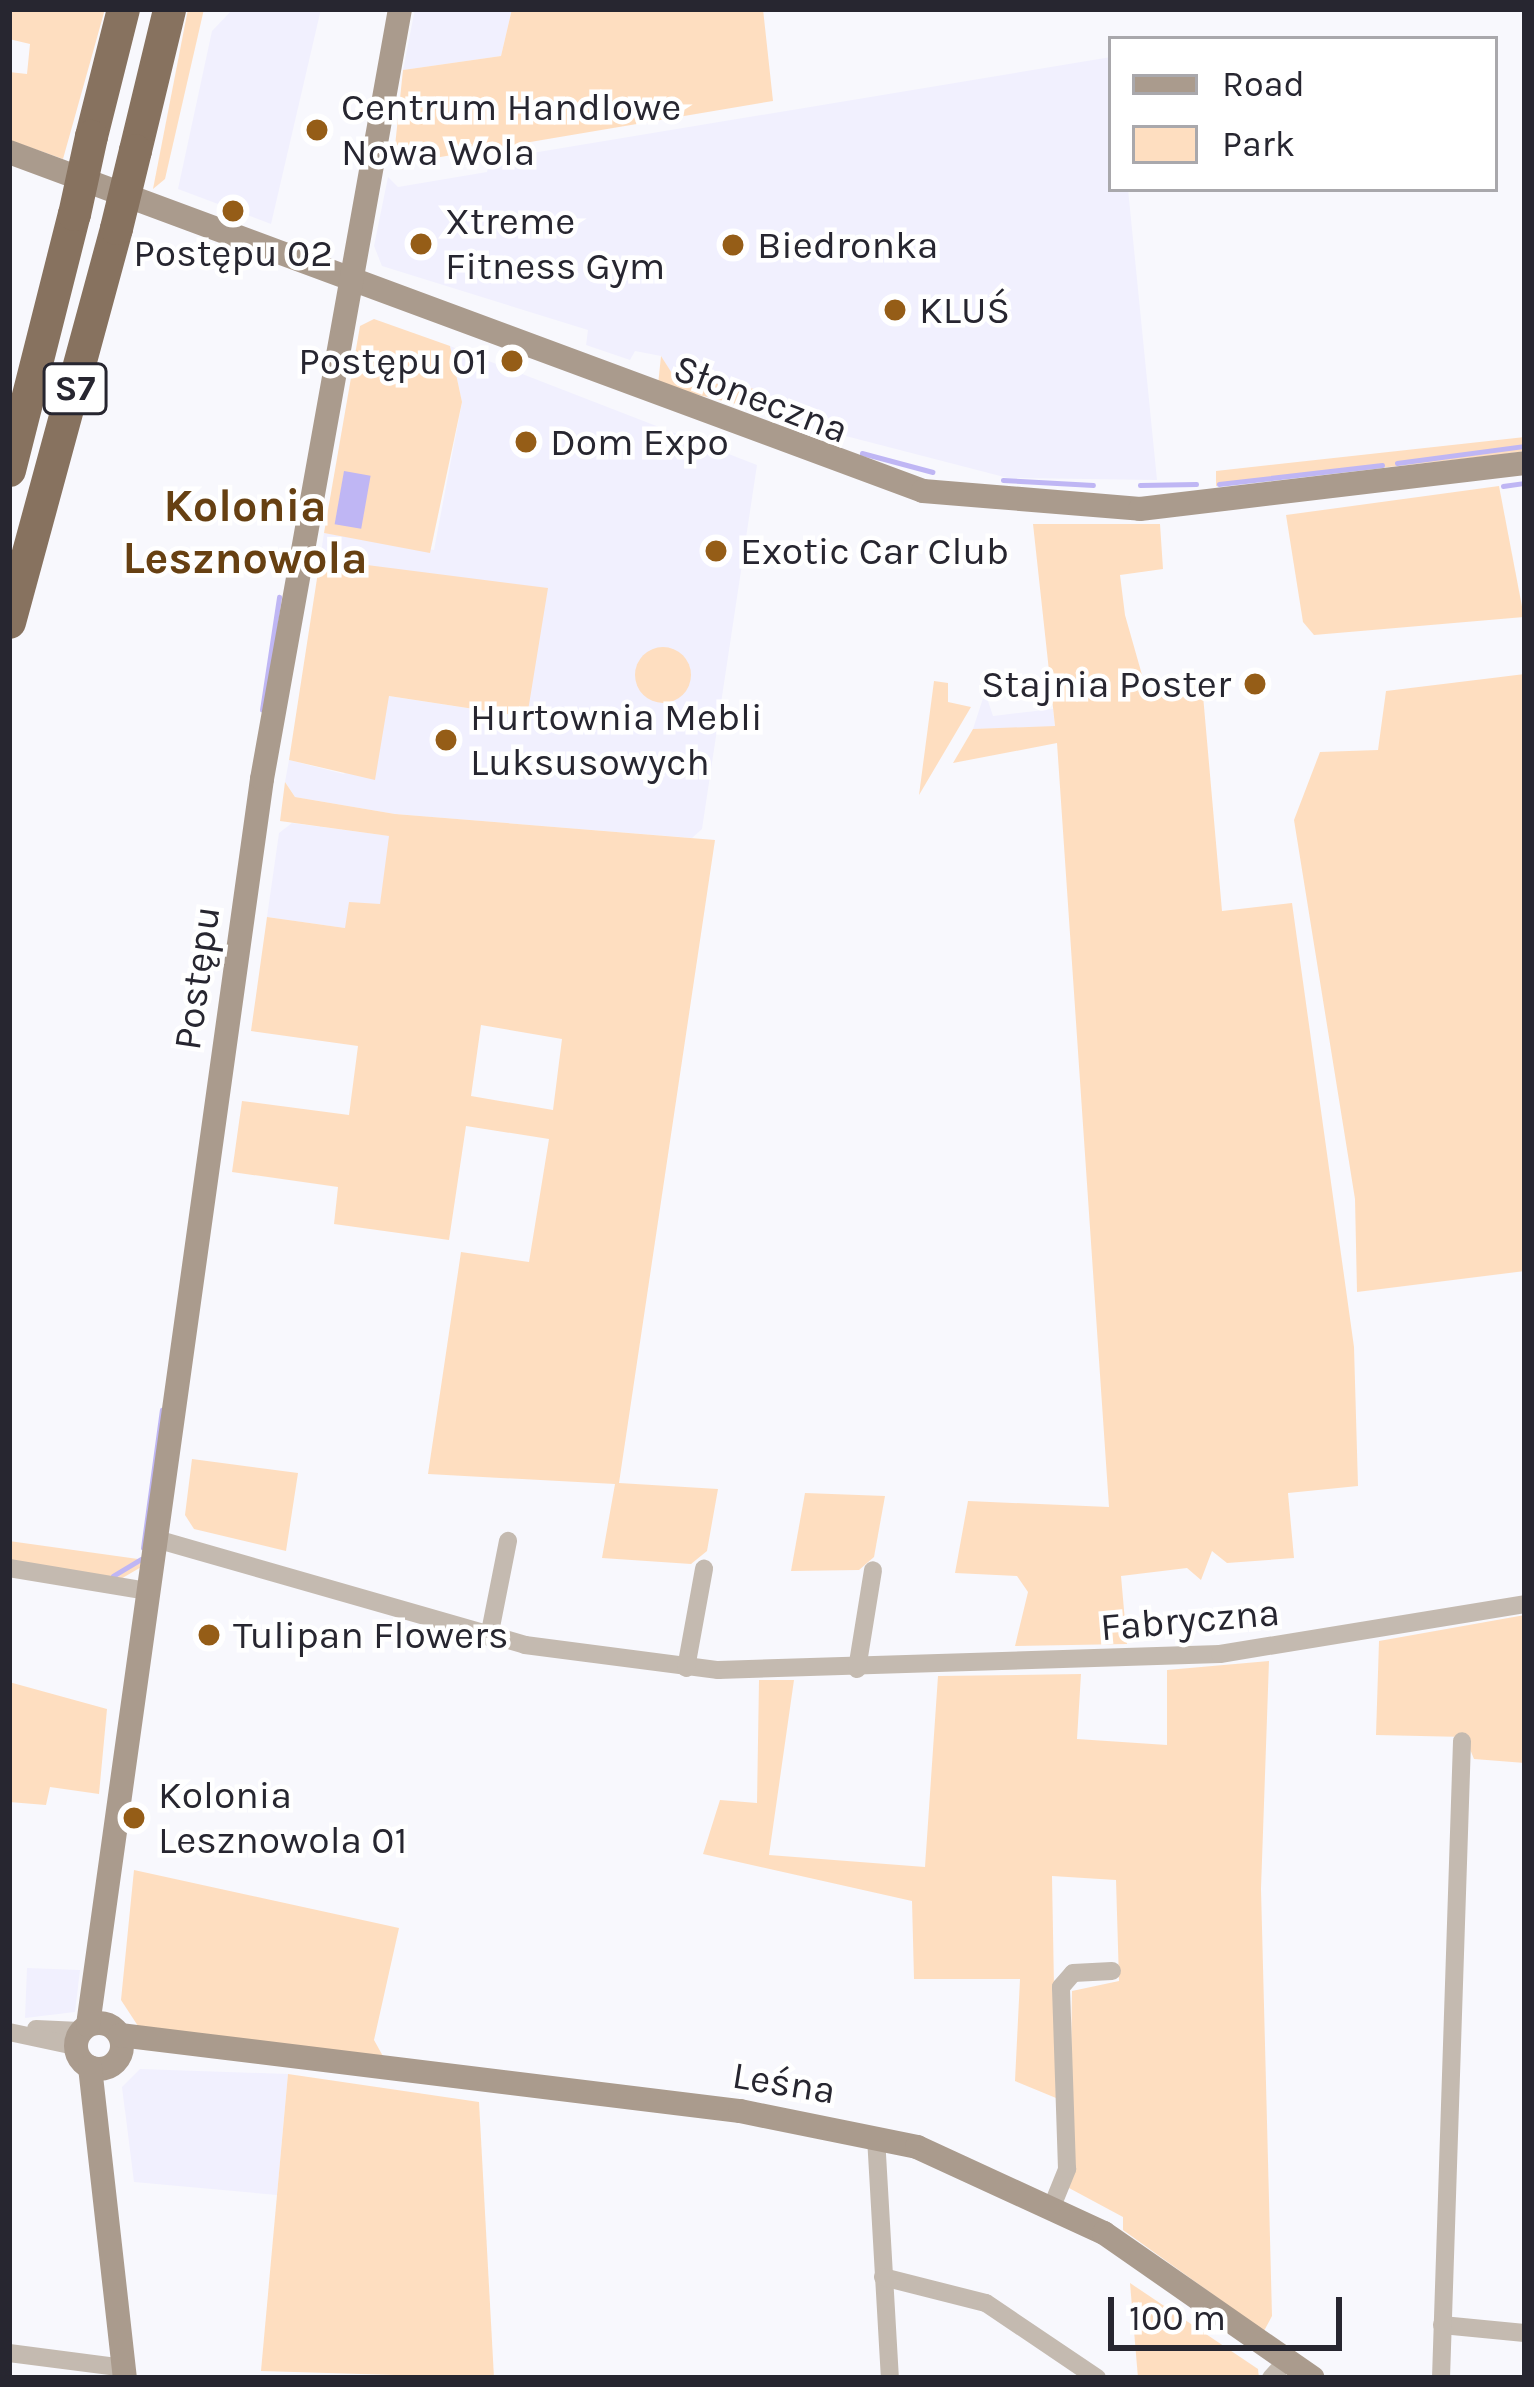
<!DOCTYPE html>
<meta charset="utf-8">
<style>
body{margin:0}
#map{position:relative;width:1534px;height:2387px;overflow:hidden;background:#f8f8fd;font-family:Karla,sans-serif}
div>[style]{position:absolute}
.built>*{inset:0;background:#f1f0fe}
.green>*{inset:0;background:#fedec0}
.round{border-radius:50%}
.water>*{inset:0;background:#bfb6f4;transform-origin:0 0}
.stream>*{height:4.5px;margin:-2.25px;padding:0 2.25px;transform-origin:2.25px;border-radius:2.25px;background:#bfb6f4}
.street>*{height:18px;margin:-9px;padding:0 9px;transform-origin:9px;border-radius:9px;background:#c4bab0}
.secondary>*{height:24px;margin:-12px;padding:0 12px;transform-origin:12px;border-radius:12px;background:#aa9b8d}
.secondary>.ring{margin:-12px;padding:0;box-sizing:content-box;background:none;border:24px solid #aa9b8d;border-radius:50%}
.highway>*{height:33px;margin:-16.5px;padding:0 16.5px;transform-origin:16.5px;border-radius:16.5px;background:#87725f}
.highway-bridge>*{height:33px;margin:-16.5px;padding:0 16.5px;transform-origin:16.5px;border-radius:16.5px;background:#87725f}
.dots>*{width:33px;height:33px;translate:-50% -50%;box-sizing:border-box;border:6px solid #fff;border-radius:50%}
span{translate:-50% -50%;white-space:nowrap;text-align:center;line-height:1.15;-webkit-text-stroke:9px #fff;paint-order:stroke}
.shield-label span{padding:3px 9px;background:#fff;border:3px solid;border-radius:9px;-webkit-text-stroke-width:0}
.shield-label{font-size:36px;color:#272630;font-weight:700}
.poi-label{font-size:39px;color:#272630}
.left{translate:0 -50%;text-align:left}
.right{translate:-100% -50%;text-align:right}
.street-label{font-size:39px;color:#272630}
.quarter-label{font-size:45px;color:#674012;font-weight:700}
.frame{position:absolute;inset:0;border:12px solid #272630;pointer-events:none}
.legend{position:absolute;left:1108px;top:36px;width:390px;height:156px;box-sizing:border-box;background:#fff;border:3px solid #a9a8ac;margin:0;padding:15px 21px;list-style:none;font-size:36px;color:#272630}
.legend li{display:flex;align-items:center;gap:24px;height:60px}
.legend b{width:60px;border:3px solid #a9a8ac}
.scale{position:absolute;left:1108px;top:2297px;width:234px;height:54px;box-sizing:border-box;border:6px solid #272630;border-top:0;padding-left:15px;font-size:36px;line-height:42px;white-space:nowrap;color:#272630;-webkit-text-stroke:9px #fff;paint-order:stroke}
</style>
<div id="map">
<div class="built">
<i style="clip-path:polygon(233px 9px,321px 9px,271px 224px,178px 189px,212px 31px)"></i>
<i style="clip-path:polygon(415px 9px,512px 9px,501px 56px,403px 70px)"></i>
<i style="clip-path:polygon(1111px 57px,1111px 189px,1128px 189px,1157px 480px,1008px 478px,780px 419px,781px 399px,674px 378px,661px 356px,635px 351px,630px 360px,586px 345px,588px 330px,382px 266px,374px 246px,388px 177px,398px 187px,487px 172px,490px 160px)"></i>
<i style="clip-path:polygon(450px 346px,757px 465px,702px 829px,692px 838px,395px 814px,295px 797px,285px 782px,289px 760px,344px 774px,388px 696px,527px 717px,364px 562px,362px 571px,320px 559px,324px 533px,434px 550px,462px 402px)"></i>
<i style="clip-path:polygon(985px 692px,993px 716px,1053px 709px,1055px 727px,973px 729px)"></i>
<i style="clip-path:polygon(292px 823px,390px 836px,380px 905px,345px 928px,267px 917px,279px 833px)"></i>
<i style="clip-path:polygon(27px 1968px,80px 1970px,75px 2012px,25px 2018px)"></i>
<i style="clip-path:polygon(140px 2069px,288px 2074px,277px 2195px,134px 2182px,122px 2087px)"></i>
</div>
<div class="green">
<i style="clip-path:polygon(10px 9px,105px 9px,63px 159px,9px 140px,9px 72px,27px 74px,30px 44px,9px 39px)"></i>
<i style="clip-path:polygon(188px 9px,204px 9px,165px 179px,153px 189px)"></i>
<i style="clip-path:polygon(512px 9px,763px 9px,773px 101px,393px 165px,403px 70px,501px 56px)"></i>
<i style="clip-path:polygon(374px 319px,450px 346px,462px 402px,430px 553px,324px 533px,360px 326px)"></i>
<i style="clip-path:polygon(661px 356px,675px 378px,755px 389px,748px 407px,658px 385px)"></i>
<i style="clip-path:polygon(1525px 437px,1525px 451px,1498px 455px,1216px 486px,1216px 471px)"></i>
<i style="clip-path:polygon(1499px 486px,1524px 617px,1314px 635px,1303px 622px,1286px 515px)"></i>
<i style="clip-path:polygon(1033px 524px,1160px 524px,1163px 569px,1120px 575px,1125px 615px,1146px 689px,1202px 684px,1222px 911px,1292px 903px,1354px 1347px,1358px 1486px,1288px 1493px,1294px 1558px,1227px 1563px,1212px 1551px,1201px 1580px,1187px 1568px,1121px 1576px,1127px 1644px,1015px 1646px,1028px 1592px,1017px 1576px,955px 1573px,968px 1501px,1109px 1507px,1057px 743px,953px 763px,973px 729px,1055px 726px)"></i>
<i style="clip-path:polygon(320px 559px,548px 588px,527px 717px,389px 696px,375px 780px,289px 760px)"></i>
<i class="round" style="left:635px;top:647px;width:56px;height:56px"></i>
<i style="clip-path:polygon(1525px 674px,1525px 1271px,1357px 1292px,1355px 1199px,1294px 820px,1320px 752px,1378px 750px,1386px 691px)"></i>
<i style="clip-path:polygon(934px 681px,948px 683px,948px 702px,971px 707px,919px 795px)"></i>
<i style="clip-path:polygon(evenodd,285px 782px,295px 797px,395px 814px,715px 840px,619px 1483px,718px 1489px,707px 1551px,691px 1564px,602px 1558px,615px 1484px,428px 1474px,461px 1252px,529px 1262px,549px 1139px,466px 1126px,449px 1240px,334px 1224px,338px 1187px,232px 1172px,242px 1101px,349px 1115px,358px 1046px,251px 1031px,267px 917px,345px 928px,349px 902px,380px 904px,389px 836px,280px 821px,285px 782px,481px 1025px,562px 1039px,553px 1110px,471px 1096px,481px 1025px)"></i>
<i style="clip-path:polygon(192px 1459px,298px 1473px,286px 1551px,194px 1529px,185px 1515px)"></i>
<i style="clip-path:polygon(805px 1493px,885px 1496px,874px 1557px,859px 1570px,791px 1571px)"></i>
<i style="clip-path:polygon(9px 1541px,138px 1559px,143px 1566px,119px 1580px,9px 1565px)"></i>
<i style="clip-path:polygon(1525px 1615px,1525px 1763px,1474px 1759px,1465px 1737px,1376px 1735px,1379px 1641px)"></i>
<i style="clip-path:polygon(1269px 1661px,1261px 1889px,1272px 2316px,1264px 2331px,1123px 2230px,1123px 2217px,1069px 2188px,1072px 1991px,1119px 1981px,1116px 1880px,1052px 1876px,1056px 2098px,1015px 2081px,1020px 1979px,914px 1979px,912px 1901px,703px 1854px,720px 1800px,757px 1803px,759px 1680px,794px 1680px,769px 1855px,925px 1867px,938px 1676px,1081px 1674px,1077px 1739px,1167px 1745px,1167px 1670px)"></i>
<i style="clip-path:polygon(9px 1682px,107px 1709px,99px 1794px,50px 1787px,46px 1805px,9px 1802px)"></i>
<i style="clip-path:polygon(134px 1870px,399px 1928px,374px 2040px,384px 2058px,138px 2026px,121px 2000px)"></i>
<i style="clip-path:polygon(288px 2074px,479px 2102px,494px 2378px,261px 2371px)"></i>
<i style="clip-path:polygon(1130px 2283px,1258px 2369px,1259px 2378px,1138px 2378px)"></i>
</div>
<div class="water">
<i style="left:344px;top:471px;width:27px;height:54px;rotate:10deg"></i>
</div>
<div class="stream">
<i style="left:862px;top:453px;width:73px;rotate:15deg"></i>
<i style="left:1397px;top:463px;width:129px;rotate:-7.6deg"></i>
<i style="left:1003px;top:480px;width:90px;rotate:3.2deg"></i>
<i style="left:1219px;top:484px;width:164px;rotate:-6.6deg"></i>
<i style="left:1140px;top:485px;width:56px;rotate:-1deg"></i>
<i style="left:1503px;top:486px;width:22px;rotate:-8deg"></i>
<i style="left:262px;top:710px;width:114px;rotate:-81.4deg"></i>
<i style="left:143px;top:1548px;width:139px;rotate:-82.2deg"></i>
<i style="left:113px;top:1576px;width:33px;rotate:-31deg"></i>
</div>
<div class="street">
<i style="left:156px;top:1539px;width:384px;rotate:16deg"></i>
<i style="left:525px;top:1645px;width:195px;rotate:7.4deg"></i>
<i style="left:718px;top:1670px;width:502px;rotate:-1.83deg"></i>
<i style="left:1220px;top:1654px;width:309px;rotate:-9.3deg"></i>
<i style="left:9px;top:1568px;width:141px;rotate:9.4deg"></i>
<i style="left:489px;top:1637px;width:98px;rotate:-78.8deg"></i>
<i style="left:686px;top:1668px;width:101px;rotate:-79.7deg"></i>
<i style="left:857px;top:1669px;width:100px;rotate:-80.8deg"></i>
<i style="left:36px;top:2029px;width:44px;rotate:2.6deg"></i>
<i style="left:9px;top:2032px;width:67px;rotate:12deg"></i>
<i style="left:876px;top:2137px;width:241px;rotate:86.7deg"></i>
<i style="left:1053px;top:2204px;width:38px;rotate:-68deg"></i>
<i style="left:1067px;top:2169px;width:182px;rotate:-91.9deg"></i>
<i style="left:1061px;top:1987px;width:18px;rotate:-49deg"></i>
<i style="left:1073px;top:1973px;width:39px;rotate:-3deg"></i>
<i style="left:883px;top:2277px;width:106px;rotate:14.2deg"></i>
<i style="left:986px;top:2303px;width:134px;rotate:34deg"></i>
<i style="left:1442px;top:2325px;width:83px;rotate:5.5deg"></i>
<i style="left:9px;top:2353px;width:116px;rotate:7.4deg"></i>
<i style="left:1271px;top:2378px;width:25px;rotate:-48deg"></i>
<i style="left:1441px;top:2378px;width:637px;rotate:-88.11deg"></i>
</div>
<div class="secondary">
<i style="left:9px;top:152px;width:975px;rotate:20.35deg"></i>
<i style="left:923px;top:491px;width:218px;rotate:4.7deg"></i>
<i style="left:1140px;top:509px;width:388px;rotate:-6.8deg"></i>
<i class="ring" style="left:76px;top:2023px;width:22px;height:22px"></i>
<i style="left:88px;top:2025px;width:1258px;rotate:-82.05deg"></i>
<i style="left:262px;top:779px;width:782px;rotate:-79.84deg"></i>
<i style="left:120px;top:2035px;width:625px;rotate:6.99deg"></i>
<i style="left:740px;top:2111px;width:181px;rotate:11.5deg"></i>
<i style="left:917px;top:2147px;width:206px;rotate:24.7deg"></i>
<i style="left:1104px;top:2233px;width:254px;rotate:34.8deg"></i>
<i style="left:90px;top:2067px;width:313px;rotate:83.6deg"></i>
</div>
<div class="highway">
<i style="left:91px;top:136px;width:131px;rotate:-75.9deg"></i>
<i style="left:135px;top:150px;width:145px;rotate:-76.4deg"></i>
<i style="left:9px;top:470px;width:264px;rotate:-75.8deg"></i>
<i style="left:9px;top:622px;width:408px;rotate:-74.8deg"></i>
</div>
<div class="highway-bridge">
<i style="left:74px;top:214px;width:80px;rotate:-77.7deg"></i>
<i style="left:116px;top:228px;width:80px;rotate:-76.3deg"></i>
</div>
<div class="dots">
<i style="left:317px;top:130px;background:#955d17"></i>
<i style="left:233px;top:211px;background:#955d17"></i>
<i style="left:421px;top:244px;background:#955d17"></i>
<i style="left:733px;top:245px;background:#955d17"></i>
<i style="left:895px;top:310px;background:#955d17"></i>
<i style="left:512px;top:361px;background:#955d17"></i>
<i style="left:526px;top:442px;background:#955d17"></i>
<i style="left:716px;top:551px;background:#955d17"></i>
<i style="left:1255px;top:684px;background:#955d17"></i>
<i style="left:446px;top:740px;background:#955d17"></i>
<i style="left:209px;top:1635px;background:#955d17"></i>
<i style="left:134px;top:1818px;background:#955d17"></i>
</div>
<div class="shield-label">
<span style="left:75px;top:389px">S7</span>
</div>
<div class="poi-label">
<span class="left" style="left:341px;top:130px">Centrum Handlowe<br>Nowa Wola</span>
<span class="left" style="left:445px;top:244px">Xtreme<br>Fitness Gym</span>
<span class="left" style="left:757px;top:245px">Biedronka</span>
<span style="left:233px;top:253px">Postępu 02</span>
<span class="left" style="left:919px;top:310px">KLUŚ</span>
<span class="right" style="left:488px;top:361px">Postępu 01</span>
<span class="left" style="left:550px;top:442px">Dom Expo</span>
<span class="left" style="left:740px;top:551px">Exotic Car Club</span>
<span class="right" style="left:1231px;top:684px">Stajnia Poster</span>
<span class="left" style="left:470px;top:740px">Hurtownia Mebli<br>Luksusowych</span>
<span class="left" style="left:233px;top:1635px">Tulipan Flowers</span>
<span class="left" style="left:158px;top:1818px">Kolonia<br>Lesznowola 01</span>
</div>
<div class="street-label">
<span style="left:761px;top:399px;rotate:21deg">Słoneczna</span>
<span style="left:197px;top:978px;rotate:-82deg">Postępu</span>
<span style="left:1190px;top:1620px;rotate:-5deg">Fabryczna</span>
<span style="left:784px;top:2083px;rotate:9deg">Leśna</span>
</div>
<div class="quarter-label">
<span style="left:245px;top:533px">Kolonia<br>Lesznowola</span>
</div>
<div class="frame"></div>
<ul class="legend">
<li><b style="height:15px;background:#aa9b8d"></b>Road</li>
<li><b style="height:33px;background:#fedec0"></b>Park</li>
</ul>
<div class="scale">100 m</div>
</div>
